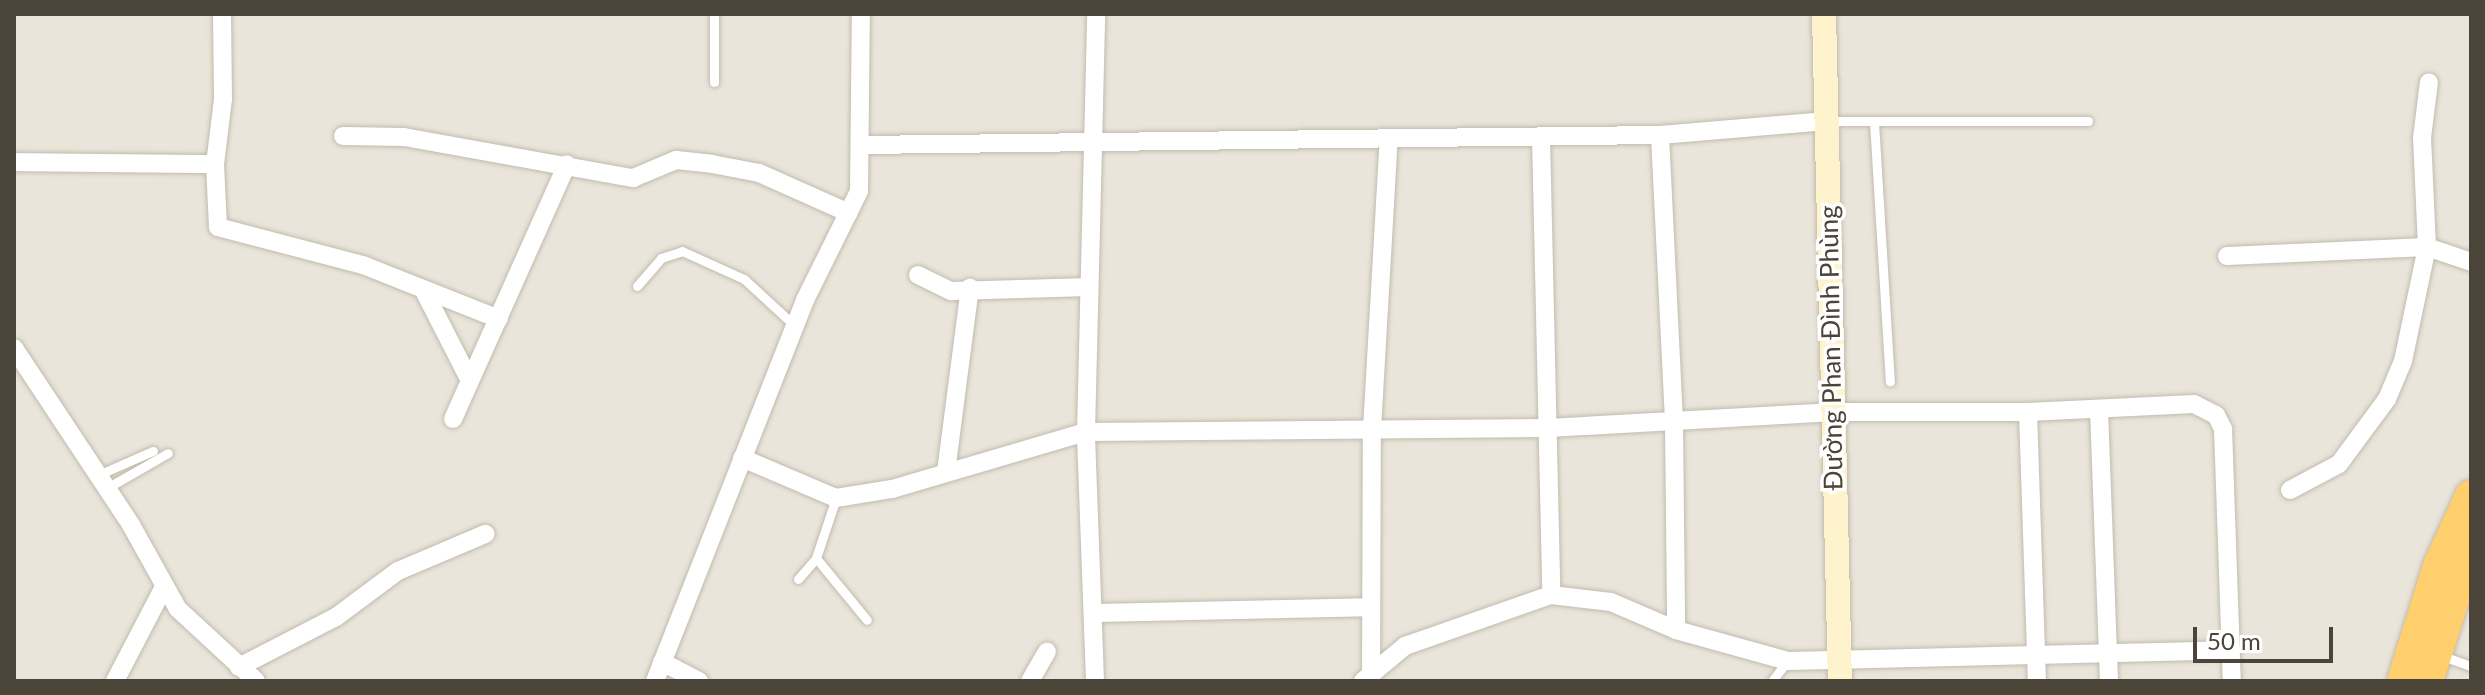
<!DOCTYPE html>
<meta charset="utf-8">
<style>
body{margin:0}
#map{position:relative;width:2485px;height:695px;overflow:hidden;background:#f6f3ec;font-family:Lato,sans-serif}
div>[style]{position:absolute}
.residential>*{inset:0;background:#eae5da;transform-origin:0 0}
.roads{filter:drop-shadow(0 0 2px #c2bbae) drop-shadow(0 0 2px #c2bbae)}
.lane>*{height:9px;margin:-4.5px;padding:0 4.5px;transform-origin:4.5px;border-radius:4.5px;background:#fff}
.street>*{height:18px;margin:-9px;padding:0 9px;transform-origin:9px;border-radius:9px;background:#fff}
.secondary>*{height:24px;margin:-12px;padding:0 12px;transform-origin:12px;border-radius:12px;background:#fff3cd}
.highway>*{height:32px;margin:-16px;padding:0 16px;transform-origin:16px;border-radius:16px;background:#ffcf6e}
span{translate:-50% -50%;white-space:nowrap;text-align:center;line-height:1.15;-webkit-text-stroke:7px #fff;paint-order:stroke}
.street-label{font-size:26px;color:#4b4439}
.frame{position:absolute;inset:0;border:16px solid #4b4439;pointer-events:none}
.scale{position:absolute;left:2193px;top:627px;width:140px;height:36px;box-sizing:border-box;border:4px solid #4b4439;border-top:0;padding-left:10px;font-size:24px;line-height:28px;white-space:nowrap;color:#4b4439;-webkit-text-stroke:6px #fff;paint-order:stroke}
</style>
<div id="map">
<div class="residential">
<i style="left:14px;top:14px;width:2457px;height:667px"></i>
</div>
<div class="roads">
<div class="lane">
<i style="left:714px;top:14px;width:68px;rotate:90deg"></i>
<i style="left:1828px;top:121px;width:260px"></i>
<i style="left:1874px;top:122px;width:260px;rotate:86.5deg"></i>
<i style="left:637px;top:286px;width:37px;rotate:-49deg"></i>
<i style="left:661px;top:258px;width:22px;rotate:-18deg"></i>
<i style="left:682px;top:251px;width:68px;rotate:24.3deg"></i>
<i style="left:744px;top:279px;width:69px;rotate:42.7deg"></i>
<i style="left:98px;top:475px;width:60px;rotate:-23.6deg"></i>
<i style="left:107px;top:488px;width:70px;rotate:-29.8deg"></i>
<i style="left:816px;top:558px;width:80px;rotate:50.6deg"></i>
<i style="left:798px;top:579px;width:28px;rotate:-49deg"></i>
<i style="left:816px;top:558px;width:63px;rotate:-71.6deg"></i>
<i style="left:2440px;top:655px;width:33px;rotate:20deg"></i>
<i style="left:1772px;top:681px;width:25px;rotate:-53deg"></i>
</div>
<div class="street">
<i style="left:222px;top:14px;width:85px;rotate:89.3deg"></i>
<i style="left:223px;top:99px;width:65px;rotate:97deg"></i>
<i style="left:215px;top:164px;width:63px;rotate:87.3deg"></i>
<i style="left:218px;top:227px;width:150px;rotate:14.7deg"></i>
<i style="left:363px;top:265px;width:146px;rotate:21.7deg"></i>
<i style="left:1660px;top:135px;width:287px;rotate:87.2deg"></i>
<i style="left:1674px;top:422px;width:208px;rotate:89.4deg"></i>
<i style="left:343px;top:136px;width:61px;rotate:0.9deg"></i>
<i style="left:404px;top:137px;width:233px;rotate:10.2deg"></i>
<i style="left:633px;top:178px;width:47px;rotate:-22.7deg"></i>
<i style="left:676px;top:160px;width:36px;rotate:6deg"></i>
<i style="left:712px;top:164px;width:48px;rotate:10.8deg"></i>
<i style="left:759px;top:173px;width:98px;rotate:24deg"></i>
<i style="left:1541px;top:137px;width:458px;rotate:88.7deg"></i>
<i style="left:861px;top:145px;width:799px;rotate:-0.72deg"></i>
<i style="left:1660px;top:135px;width:167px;rotate:-4.8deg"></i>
<i style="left:14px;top:162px;width:201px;rotate:0.6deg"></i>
<i style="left:2227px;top:256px;width:200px;rotate:-2.6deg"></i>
<i style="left:2427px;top:247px;width:46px;rotate:18.8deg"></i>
<i style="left:918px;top:275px;width:37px;rotate:26deg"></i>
<i style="left:951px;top:291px;width:138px;rotate:-1.7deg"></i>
<i style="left:423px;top:289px;width:103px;rotate:62.9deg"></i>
<i style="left:14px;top:348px;width:212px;rotate:56.5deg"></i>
<i style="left:131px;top:525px;width:96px;rotate:60.8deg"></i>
<i style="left:178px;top:609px;width:106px;rotate:42.7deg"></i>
<i style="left:2099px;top:409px;width:272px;rotate:87.9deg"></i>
<i style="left:2028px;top:412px;width:269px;rotate:88.1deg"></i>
<i style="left:453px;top:419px;width:279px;rotate:-65.9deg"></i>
<i style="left:742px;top:458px;width:102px;rotate:23.1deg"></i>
<i style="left:836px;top:498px;width:57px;rotate:-9.1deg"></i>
<i style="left:892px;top:489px;width:202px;rotate:-16.4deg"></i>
<i style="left:1086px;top:432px;width:462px;rotate:-0.5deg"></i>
<i style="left:1548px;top:428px;width:283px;rotate:-3.2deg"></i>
<i style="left:1831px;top:412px;width:197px"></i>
<i style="left:2028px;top:412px;width:166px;rotate:-2.8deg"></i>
<i style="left:2194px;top:404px;width:25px;rotate:27deg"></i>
<i style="left:2216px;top:415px;width:16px;rotate:63deg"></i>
<i style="left:2223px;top:429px;width:252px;rotate:88deg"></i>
<i style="left:946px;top:472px;width:186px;rotate:-82.6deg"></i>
<i style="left:2290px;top:490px;width:55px;rotate:-28deg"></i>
<i style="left:2339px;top:464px;width:81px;rotate:-53.6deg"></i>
<i style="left:2387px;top:399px;width:41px;rotate:-67.2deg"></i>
<i style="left:2403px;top:361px;width:116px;rotate:-78.1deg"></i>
<i style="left:2427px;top:247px;width:109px;rotate:-92.6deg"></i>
<i style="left:2422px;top:138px;width:56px;rotate:-82.9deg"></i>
<i style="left:1093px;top:613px;width:277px;rotate:-1.2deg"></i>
<i style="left:662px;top:662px;width:42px;rotate:27.2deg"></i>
<i style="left:239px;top:667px;width:109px;rotate:-27.3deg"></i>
<i style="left:336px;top:617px;width:77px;rotate:-36.6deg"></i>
<i style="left:398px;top:571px;width:95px;rotate:-23deg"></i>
<i style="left:1371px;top:675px;width:246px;rotate:-89.8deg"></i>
<i style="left:1372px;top:429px;width:291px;rotate:-86.7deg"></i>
<i style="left:115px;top:681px;width:106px;rotate:-62.5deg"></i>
<i style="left:655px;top:681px;width:409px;rotate:-68.5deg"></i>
<i style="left:805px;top:300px;width:122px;rotate:-63.6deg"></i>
<i style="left:859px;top:191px;width:177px;rotate:-89.4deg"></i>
<i style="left:1030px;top:681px;width:34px;rotate:-60deg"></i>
<i style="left:1095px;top:681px;width:249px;rotate:-92.1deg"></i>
<i style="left:1086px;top:432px;width:418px;rotate:-88.6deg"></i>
<i style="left:1363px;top:681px;width:55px;rotate:-39.8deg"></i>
<i style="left:1405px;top:646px;width:155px;rotate:-19.3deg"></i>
<i style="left:1551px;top:595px;width:60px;rotate:6.7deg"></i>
<i style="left:1611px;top:602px;width:71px;rotate:23.3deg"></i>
<i style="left:1676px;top:630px;width:116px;rotate:15.5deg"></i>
<i style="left:1788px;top:661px;width:443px;rotate:-1.4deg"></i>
</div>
<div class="secondary">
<i style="left:1824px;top:14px;width:667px;rotate:88.63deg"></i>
</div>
<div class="highway">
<i style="left:2403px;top:681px;width:121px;rotate:-72.6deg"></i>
<i style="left:2439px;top:566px;width:77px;rotate:-65.4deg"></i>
<i style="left:2427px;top:681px;width:144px;rotate:-72.2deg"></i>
</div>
</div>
<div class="street-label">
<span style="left:1831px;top:348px;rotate:-91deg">Đường Phan Đình Phùng</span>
</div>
<div class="frame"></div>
<div class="scale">50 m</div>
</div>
